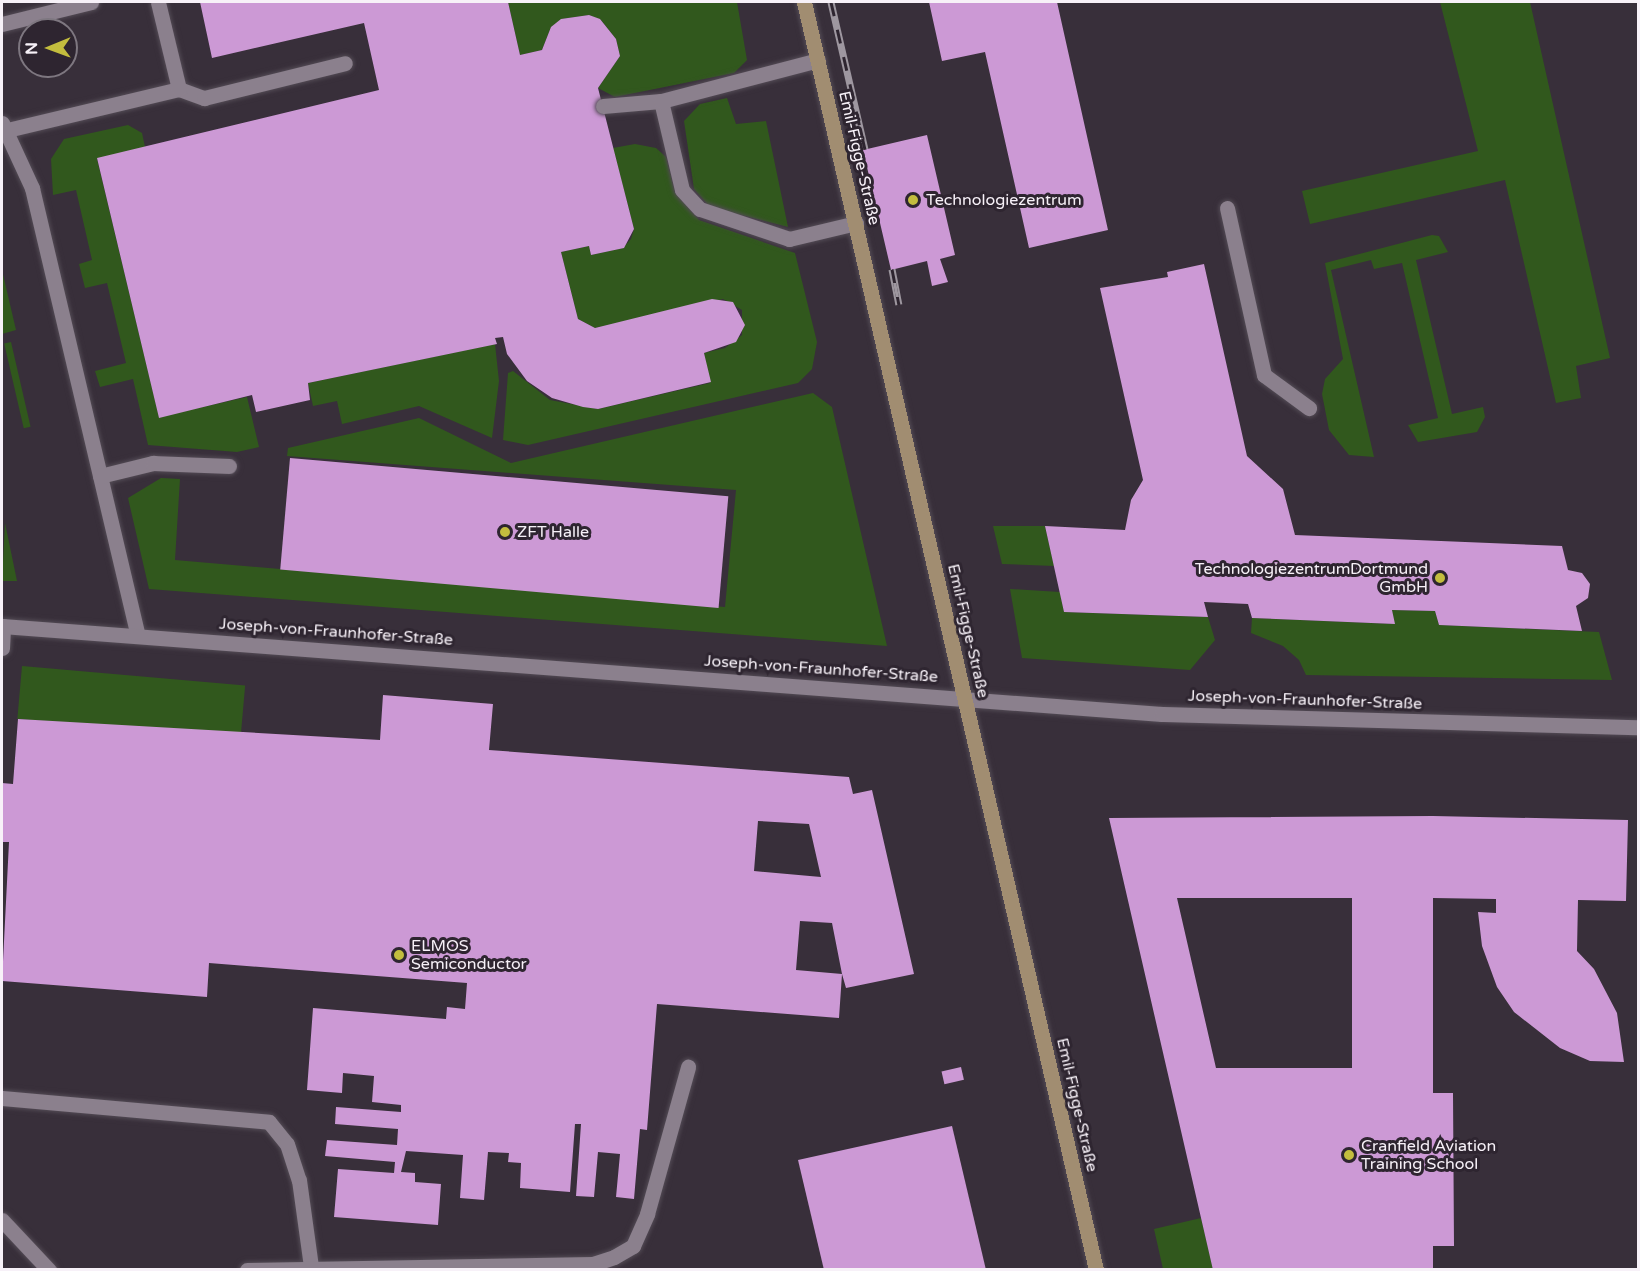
<!DOCTYPE html>
<meta charset="utf-8">
<style>
body{margin:0}
#map{position:relative;width:1640px;height:1271px;overflow:hidden;background:#382f3a;font-family:"Varela Round",sans-serif}
div>[style]{position:absolute}
.green>*{inset:0;background:#31581d;transform-origin:0 0}
.building>*{inset:0;background:#cc99d5;transform-origin:0 0}
.roads{filter:drop-shadow(0 0 2px #534b55) drop-shadow(0 0 2px #534b55)}
.lane>*{height:15px;margin:-7.5px;padding:0 7.5px;transform-origin:7.5px;border-radius:7.5px;background:#8b808d}
.street>*{height:15px;margin:-7.5px;padding:0 7.5px;transform-origin:7.5px;border-radius:7.5px;background:#8b808d}
.secondary>*{height:15px;margin:-7.5px;padding:0 7.5px;transform-origin:7.5px;border-radius:7.5px;background:#a18d71}
.rail>*{height:7px;margin-top:-3.5px;transform-origin:0;background:repeating-linear-gradient(90deg,#2e2530 0 14px,#9e97a0 0 28px);box-sizing:border-box;border-block:2px solid #9e97a0}
.dots>*{width:16px;height:16px;translate:-50% -50%;box-sizing:border-box;border:3px solid #2e2530;border-radius:50%}
span{translate:-50% -50%;white-space:nowrap;text-align:center;line-height:1.15;-webkit-text-stroke:6px #2e2530;paint-order:stroke}
.street-label{font-size:16px;color:#f7f1f8}
.poi-label{font-size:16px;color:#f7f1f8}
.left{translate:0 -50%;text-align:left}
.right{translate:-100% -50%;text-align:right}
.frame{position:absolute;inset:0;border:3px solid #f7f1f8;pointer-events:none}
.north{position:absolute;left:18px;top:18px;width:60px;height:60px;box-sizing:border-box;background:#2e2530;border:2px solid #7e7780;border-radius:50%;rotate:269deg;font-size:16px;font-weight:700;line-height:24px;text-align:center;color:#f7f1f8}
.north::after{content:'';display:block;margin:auto;width:21px;height:27px;background:#c3bd3e;clip-path:polygon(50% 0,100% 100%,50% 72%,0 100%)}
</style>
<div id="map">
<div class="green">
<i style="clip-path:polygon(508px 2px,737px 2px,747px 60px,734px 73px,615px 97px,598px 88px,620px 56px,616px 39px,601px 20px,589px 15px,562px 19px,551px 27px,542px 50px,520px 55px)"></i>
<i style="clip-path:polygon(1440px 2px,1530px 2px,1610px 358px,1576px 366px,1581px 398px,1556px 403px,1505px 180px,1310px 224px,1302px 191px,1478px 151px)"></i>
<i style="clip-path:polygon(727px 98px,736px 124px,766px 121px,788px 227px,710px 207px,694px 189px,684px 121px,700px 104px)"></i>
<i style="clip-path:polygon(128px 125px,142px 133px,145px 147px,97px 159px,159px 417px,247px 397px,259px 447px,237px 452px,148px 445px,133px 379px,100px 387px,95px 371px,126px 363px,107px 283px,85px 288px,79px 264px,92px 260px,76px 190px,53px 195px,51px 159px,64px 139px)"></i>
<i style="clip-path:polygon(635px 144px,656px 148px,666px 157px,675px 193px,699px 220px,795px 253px,817px 342px,812px 369px,798px 383px,528px 445px,503px 440px,508px 373px,513px 371px,550px 400px,598px 409px,710px 383px,704px 353px,725px 348px,742px 335px,742px 310px,723px 299px,595px 328px,578px 319px,561px 252px,589px 246px,591px 255px,623px 248px,631px 239px,634px 229px,613px 148px)"></i>
<i style="clip-path:polygon(1432px 235px,1439px 236px,1448px 252px,1416px 260px,1452px 414px,1483px 407px,1485px 417px,1477px 432px,1418px 442px,1408px 425px,1438px 418px,1402px 263px,1374px 269px,1371px 260px,1331px 270px,1374px 457px,1349px 455px,1329px 430px,1322px 394px,1325px 379px,1343px 359px,1325px 263px)"></i>
<i style="clip-path:polygon(2px 270px,16px 330px,2px 334px)"></i>
<i style="left:11px;top:342px;width:87px;height:7px;rotate:77deg"></i>
<i style="clip-path:polygon(495px 344px,499px 381px,492px 438px,419px 406px,342px 424px,337px 401px,313px 406px,308px 383px)"></i>
<i style="clip-path:polygon(813px 393px,832px 407px,887px 646px,149px 589px,128px 498px,161px 478px,180px 479px,175px 560px,725px 607px,736px 490px,287px 456px,288px 448px,419px 418px,511px 463px)"></i>
<i style="clip-path:polygon(5px 523px,17px 581px,2px 581px)"></i>
<i style="clip-path:polygon(993px 526px,1045px 526px,1054px 566px,1002px 564px)"></i>
<i style="clip-path:polygon(1010px 589px,1060px 592px,1064px 612px,1208px 617px,1215px 640px,1190px 670px,1022px 658px)"></i>
<i style="clip-path:polygon(1392px 610px,1435px 611px,1439px 625px,1599px 632px,1612px 680px,1306px 675px,1299px 660px,1283px 646px,1251px 633px,1252px 618px,1394px 624px)"></i>
<i style="left:22px;top:666px;width:224px;height:53px;rotate:5deg"></i>
<i style="clip-path:polygon(1201px 1218px,1213px 1269px,1163px 1269px,1154px 1229px)"></i>
</div>
<div class="building">
<i style="clip-path:polygon(200px 2px,508px 2px,520px 55px,542px 50px,551px 27px,561px 19px,589px 15px,600px 19px,616px 39px,620px 56px,598px 88px,634px 229px,624px 248px,591px 255px,589px 246px,561px 252px,578px 319px,595px 328px,712px 299px,733px 302px,745px 325px,736px 342px,704px 353px,711px 382px,598px 409px,583px 407px,552px 398px,527px 381px,507px 354px,503px 337px,495px 338px,497px 344px,308px 383px,310px 400px,256px 412px,252px 395px,159px 418px,97px 158px,379px 90px,364px 23px,212px 58px)"></i>
<i style="clip-path:polygon(929px 2px,1057px 2px,1108px 230px,1029px 248px,985px 52px,942px 61px)"></i>
<i style="clip-path:polygon(927px 135px,955px 255px,940px 259px,948px 282px,932px 286px,927px 261px,891px 270px,863px 150px)"></i>
<i style="clip-path:polygon(1204px 264px,1247px 456px,1283px 489px,1295px 535px,1562px 546px,1568px 570px,1582px 573px,1590px 584px,1588px 598px,1576px 606px,1582px 631px,1439px 625px,1435px 611px,1392px 610px,1395px 624px,1252px 618px,1248px 604px,1204px 602px,1208px 617px,1064px 612px,1045px 526px,1125px 530px,1131px 500px,1143px 480px,1100px 288px,1168px 277px,1167px 272px)"></i>
<i style="left:290px;top:458px;width:440px;height:112px;rotate:5deg"></i>
<i style="clip-path:polygon(evenodd,383px 695px,493px 704px,489px 750px,849px 777px,853px 794px,872px 790px,914px 974px,846px 988px,842px 974px,839px 1018px,657px 1004px,647px 1130px,640px 1129px,634px 1199px,616px 1197px,620px 1154px,598px 1152px,594px 1197px,576px 1196px,581px 1124px,575px 1124px,570px 1192px,520px 1188px,521px 1163px,508px 1162px,509px 1153px,488px 1152px,484px 1200px,460px 1198px,463px 1155px,406px 1151px,401px 1172px,415px 1173px,415px 1182px,441px 1184px,438px 1225px,334px 1217px,338px 1169px,394px 1173px,395px 1162px,325px 1156px,327px 1140px,397px 1145px,398px 1129px,335px 1124px,336px 1107px,401px 1112px,401px 1105px,372px 1102px,374px 1076px,343px 1073px,342px 1093px,307px 1090px,313px 1008px,446px 1019px,447px 1007px,465px 1009px,467px 983px,209px 963px,207px 997px,2px 981px,9px 842px,2px 842px,2px 783px,13px 784px,18px 719px,380px 740px,383px 695px,758px 821px,809px 824px,821px 877px,754px 871px,758px 821px,383px 695px,800px 921px,832px 923px,842px 974px,796px 970px,800px 921px)"></i>
<i style="clip-path:polygon(evenodd,1433px 816px,1628px 820px,1626px 901px,1578px 900px,1577px 951px,1594px 969px,1617px 1013px,1624px 1062px,1590px 1061px,1560px 1048px,1514px 1012px,1497px 987px,1482px 946px,1478px 912px,1496px 913px,1496px 899px,1433px 898px,1433px 1093px,1453px 1093px,1454px 1246px,1433px 1246px,1433px 1270px,1213px 1270px,1109px 818px,1433px 816px,1177px 898px,1352px 898px,1352px 1068px,1216px 1068px,1177px 898px)"></i>
<i style="left:961px;top:1067px;width:13px;height:20px;rotate:77deg"></i>
<i style="clip-path:polygon(952px 1126px,986px 1270px,824px 1270px,798px 1160px)"></i>
</div>
<div class="roads">
<div class="lane">
<i style="left:2px;top:24px;width:92px;rotate:-13.9deg"></i>
<i style="left:179px;top:89px;width:27px;rotate:20deg"></i>
<i style="left:204px;top:98px;width:145px;rotate:-13.9deg"></i>
<i style="left:661px;top:101px;width:91px;rotate:76.7deg"></i>
<i style="left:682px;top:190px;width:26px;rotate:47deg"></i>
<i style="left:700px;top:209px;width:94px;rotate:18.6deg"></i>
<i style="left:789px;top:239px;width:69px;rotate:-13.4deg"></i>
<i style="left:603px;top:106px;width:58px;rotate:-4.9deg"></i>
<i style="left:661px;top:101px;width:162px;rotate:-14.6deg"></i>
<i style="left:2px;top:123px;width:72px;rotate:65.2deg"></i>
<i style="left:32px;top:188px;width:460px;rotate:76.7deg"></i>
<i style="left:3px;top:131px;width:181px;rotate:-13.4deg"></i>
<i style="left:179px;top:89px;width:89px;rotate:-103.6deg"></i>
<i style="left:1227px;top:208px;width:171px;rotate:77.5deg"></i>
<i style="left:1264px;top:375px;width:56px;rotate:36.3deg"></i>
<i style="left:100px;top:476px;width:55px;rotate:-13.8deg"></i>
<i style="left:153px;top:463px;width:76px;rotate:2.3deg"></i>
<i style="left:2px;top:648px;width:22px;rotate:-87deg"></i>
<i style="left:2px;top:1098px;width:268px;rotate:5.1deg"></i>
<i style="left:269px;top:1122px;width:28px;rotate:51deg"></i>
<i style="left:287px;top:1144px;width:38px;rotate:72deg"></i>
<i style="left:299px;top:1180px;width:88px;rotate:82.1deg"></i>
<i style="left:2px;top:1220px;width:69px;rotate:46.8deg"></i>
<i style="left:247px;top:1270px;width:346px;rotate:-1deg"></i>
<i style="left:593px;top:1264px;width:22px;rotate:-18deg"></i>
<i style="left:614px;top:1257px;width:22px;rotate:-30deg"></i>
<i style="left:633px;top:1246px;width:35px;rotate:-66deg"></i>
<i style="left:647px;top:1214px;width:153px;rotate:-74.4deg"></i>
</div>
<div class="street">
<i style="left:2px;top:626px;width:1163px;rotate:4.34deg"></i>
<i style="left:1162px;top:714px;width:476px;rotate:1.6deg"></i>
</div>
<div class="secondary">
<i style="left:804px;top:2px;width:1301px;rotate:77.03deg"></i>
</div>
</div>
<div class="rail">
<i style="left:831px;top:2px;width:151px;rotate:77deg"></i>
<i style="left:892px;top:269px;width:36px;rotate:79deg"></i>
</div>
<div class="dots">
<i style="left:913px;top:200px;background:#c3bd3e"></i>
<i style="left:505px;top:532px;background:#c3bd3e"></i>
<i style="left:1440px;top:578px;background:#c3bd3e"></i>
<i style="left:399px;top:955px;background:#c3bd3e"></i>
<i style="left:1349px;top:1155px;background:#c3bd3e"></i>
</div>
<div class="street-label">
<span style="left:859px;top:158px;rotate:77deg">Emil-Figge-Straße</span>
<span style="left:968px;top:631px;rotate:77deg">Emil-Figge-Straße</span>
<span style="left:336px;top:632px;rotate:4deg">Joseph-von-Fraunhofer-Straße</span>
<span style="left:821px;top:669px;rotate:4deg">Joseph-von-Fraunhofer-Straße</span>
<span style="left:1305px;top:700px;rotate:2deg">Joseph-von-Fraunhofer-Straße</span>
<span style="left:1077px;top:1105px;rotate:77deg">Emil-Figge-Straße</span>
</div>
<div class="poi-label">
<span class="left" style="left:926px;top:200px">Technologiezentrum</span>
<span class="left" style="left:517px;top:532px">ZFT Halle</span>
<span class="right" style="left:1428px;top:578px">TechnologiezentrumDortmund<br>GmbH</span>
<span class="left" style="left:411px;top:955px">ELMOS<br>Semiconductor</span>
<span class="left" style="left:1361px;top:1155px">Cranfield Aviation<br>Training School</span>
</div>
<div class="frame"></div>
<div class="north">N</div>
</div>
